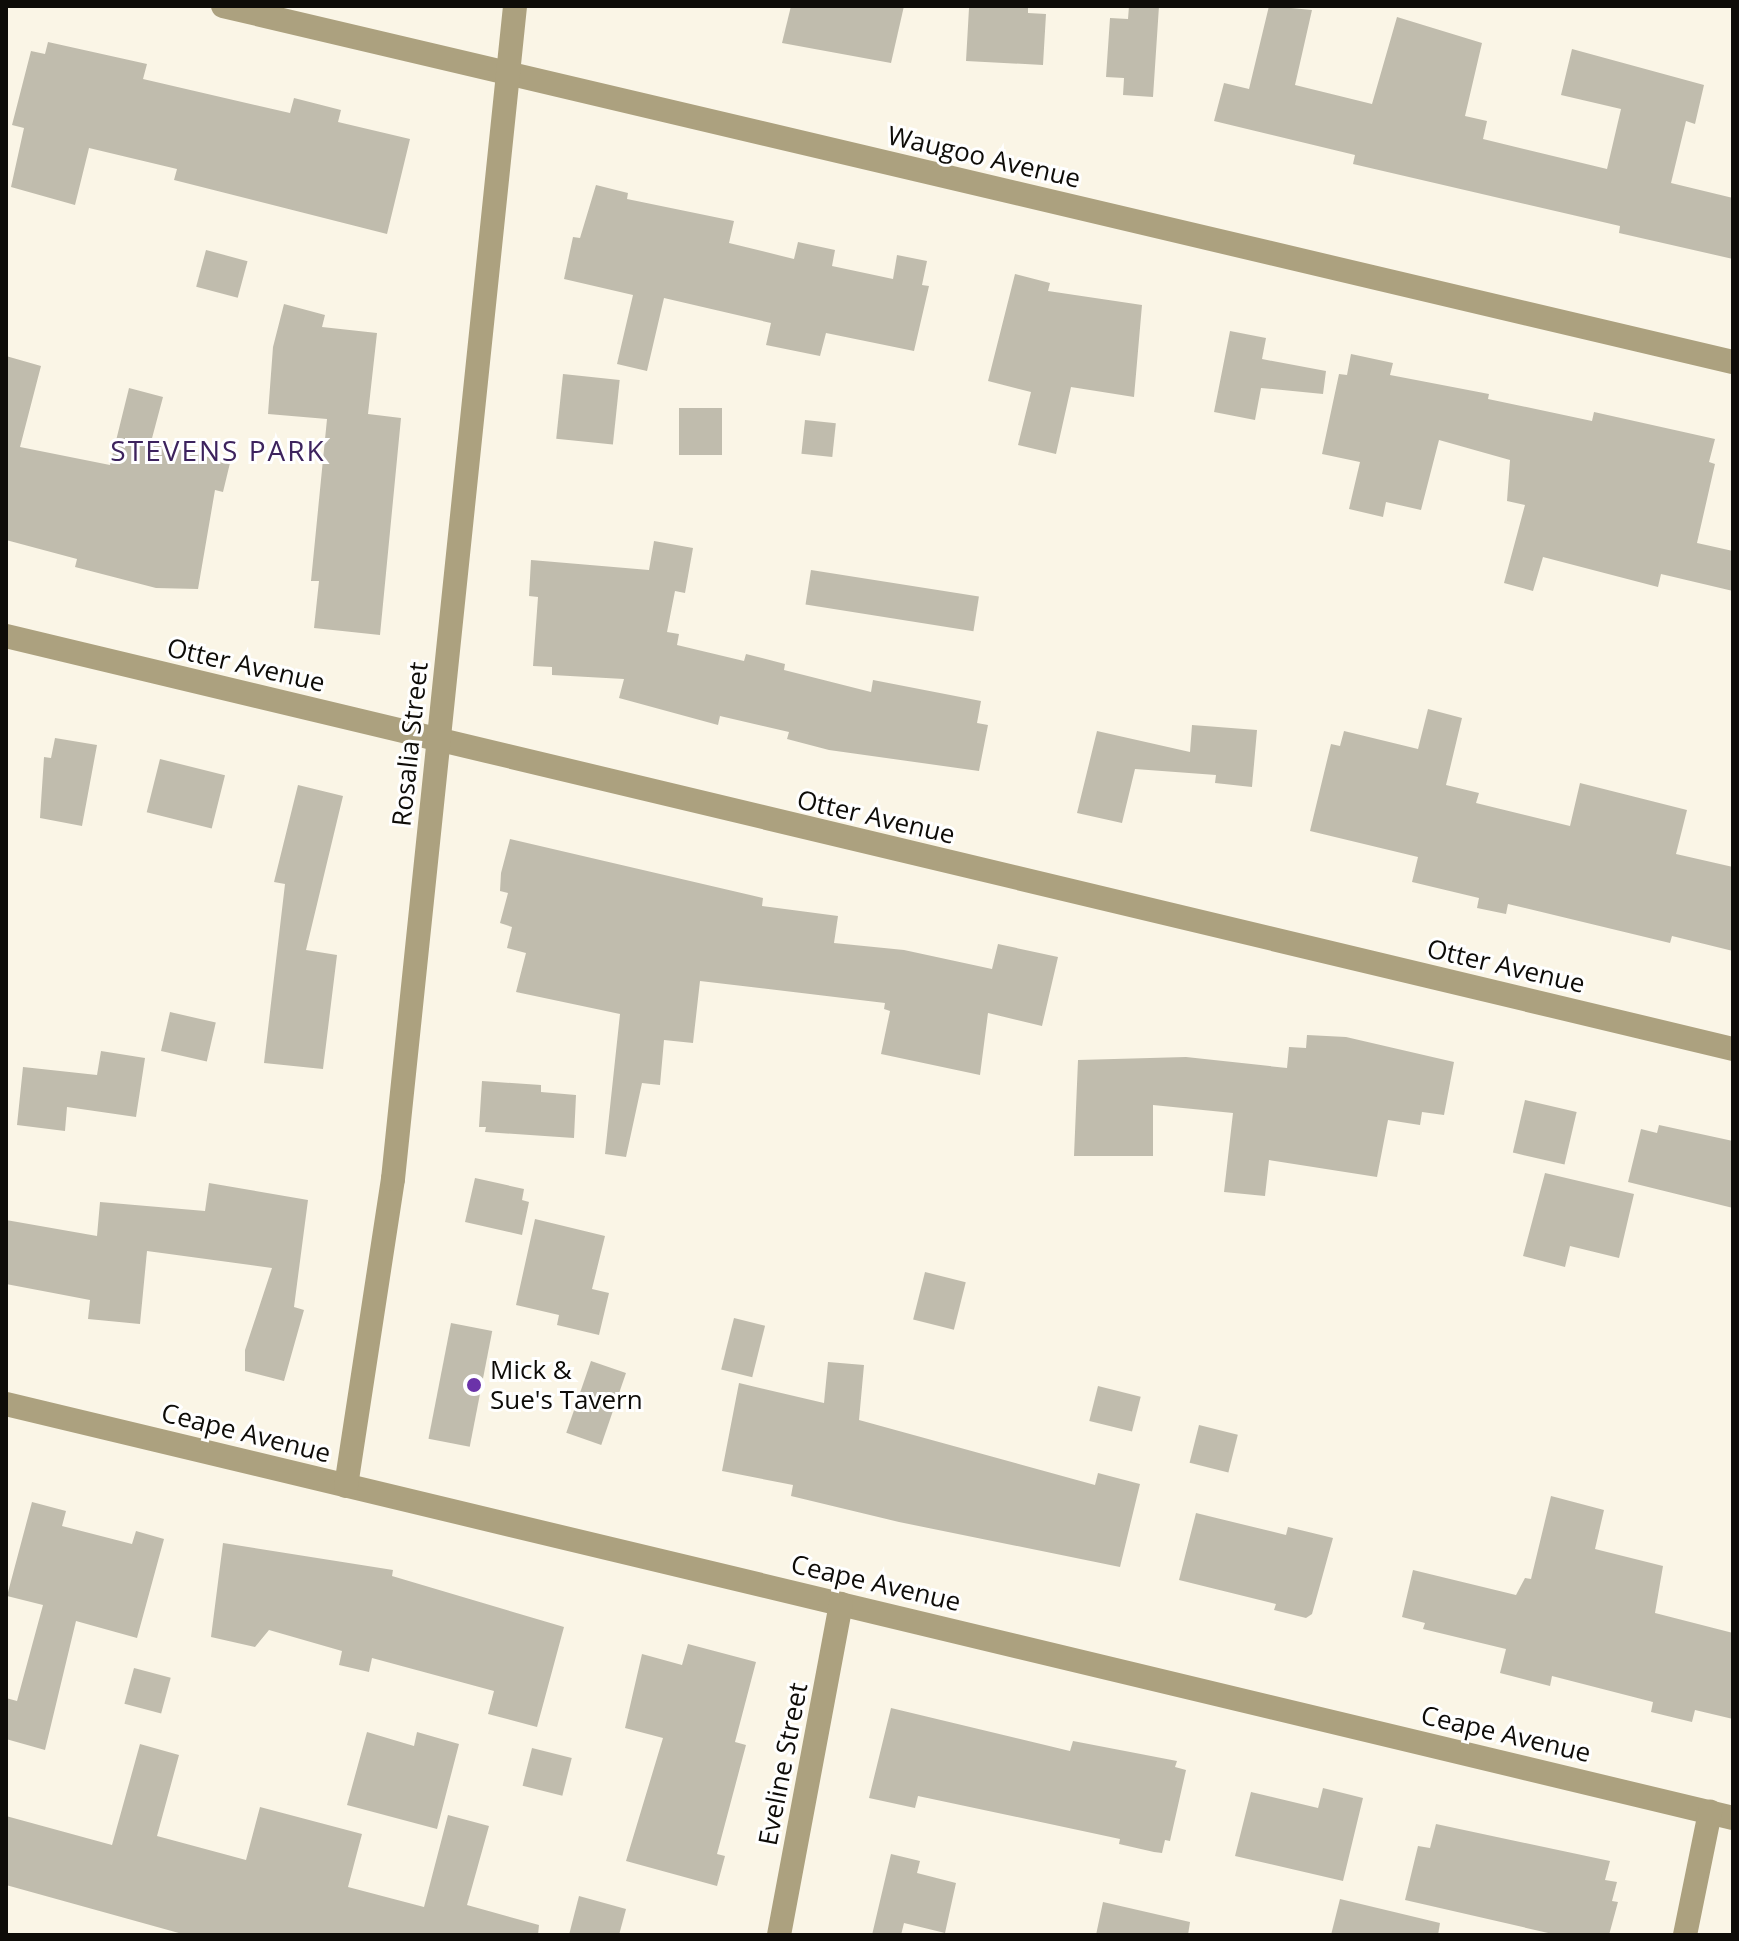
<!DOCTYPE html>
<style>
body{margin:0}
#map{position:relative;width:1739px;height:1941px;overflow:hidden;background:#faf5e6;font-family:"Open Sans",sans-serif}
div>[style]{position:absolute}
.building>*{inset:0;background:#c0bcad;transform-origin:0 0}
.street>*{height:24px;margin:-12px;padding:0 12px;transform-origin:12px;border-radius:12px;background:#aca17f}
.dots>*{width:22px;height:22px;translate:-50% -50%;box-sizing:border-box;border:4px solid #fff;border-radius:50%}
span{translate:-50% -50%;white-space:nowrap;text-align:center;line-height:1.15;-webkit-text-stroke:6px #fff;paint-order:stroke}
.street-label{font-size:26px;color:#0e0c08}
.poi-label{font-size:26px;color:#0e0c08}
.left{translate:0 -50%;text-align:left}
.neighbourhood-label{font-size:28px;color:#3d235d;letter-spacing:2px}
.frame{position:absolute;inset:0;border:8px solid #0e0c08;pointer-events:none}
</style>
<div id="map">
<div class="building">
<i style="clip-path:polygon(791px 6px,904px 6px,891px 63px,782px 43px)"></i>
<i style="clip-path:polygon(998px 6px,1028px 6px,1028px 13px,1046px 14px,1043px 65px,966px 61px,969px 8px)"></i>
<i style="clip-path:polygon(1129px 6px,1159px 6px,1153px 97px,1123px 95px,1124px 78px,1106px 77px,1110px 18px,1128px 19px)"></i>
<i style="clip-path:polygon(1269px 6px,1312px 10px,1295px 85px,1372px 104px,1397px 17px,1482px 43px,1465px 116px,1487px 121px,1483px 139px,1607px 169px,1621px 109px,1561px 95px,1572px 49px,1704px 85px,1695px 124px,1686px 121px,1671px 183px,1733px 198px,1733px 259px,1619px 233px,1620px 226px,1353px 164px,1355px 155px,1214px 121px,1224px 83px,1249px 89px)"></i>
<i style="clip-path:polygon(48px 42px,147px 64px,143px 79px,290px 113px,294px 98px,341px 110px,338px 122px,410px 139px,387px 234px,174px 180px,177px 169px,89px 148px,75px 205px,11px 187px,24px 128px,12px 125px,31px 51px,45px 54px)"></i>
<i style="clip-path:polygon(596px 185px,628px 193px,627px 199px,734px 221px,729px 243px,794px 259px,798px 242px,835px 250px,832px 266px,893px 279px,897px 255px,927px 261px,922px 285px,929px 286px,914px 351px,826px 333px,820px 356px,766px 345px,771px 323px,664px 298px,647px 371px,617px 364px,633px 295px,564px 279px,573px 237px,580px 238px)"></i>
<i style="left:206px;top:250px;width:43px;height:38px;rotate:15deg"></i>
<i style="clip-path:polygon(1015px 274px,1050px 283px,1048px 291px,1142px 305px,1134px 397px,1071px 387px,1056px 454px,1018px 445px,1031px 392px,988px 381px)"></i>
<i style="clip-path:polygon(284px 304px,325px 315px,322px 327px,377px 333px,368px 414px,401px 418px,380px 635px,314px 628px,319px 581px,311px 581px,327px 419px,268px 414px,273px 347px)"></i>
<i style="clip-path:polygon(1230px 331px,1266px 338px,1262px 359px,1326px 371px,1323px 394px,1261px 388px,1255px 420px,1214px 412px)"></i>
<i style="clip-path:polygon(1351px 354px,1393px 363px,1390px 375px,1489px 394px,1488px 399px,1592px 421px,1594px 412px,1715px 439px,1709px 462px,1715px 464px,1697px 543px,1733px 551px,1733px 591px,1661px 574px,1658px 587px,1543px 557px,1533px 591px,1504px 583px,1525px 505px,1507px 501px,1510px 460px,1439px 440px,1421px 510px,1386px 502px,1383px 517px,1349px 509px,1360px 462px,1322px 454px,1339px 374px,1347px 375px)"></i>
<i style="clip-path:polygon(6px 356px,41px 366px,20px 447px,110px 465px,129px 388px,163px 397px,151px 442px,230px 463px,223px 492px,215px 490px,198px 589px,156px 588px,75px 567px,77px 559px,6px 540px)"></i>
<i style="left:563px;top:374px;width:57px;height:65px;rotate:6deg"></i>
<i style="left:679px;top:408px;width:43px;height:47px"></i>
<i style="left:805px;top:420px;width:31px;height:34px;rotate:6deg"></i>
<i style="clip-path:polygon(654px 541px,693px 548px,685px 593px,675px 591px,667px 632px,679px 634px,677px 645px,744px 661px,746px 654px,785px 664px,784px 670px,871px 692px,873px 680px,981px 701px,977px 723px,988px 725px,979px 771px,829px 750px,787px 739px,789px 732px,720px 716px,718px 725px,619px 698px,624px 679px,552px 675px,552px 667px,533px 666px,538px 597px,529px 596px,531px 560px,649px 570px)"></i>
<i style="left:811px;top:570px;width:170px;height:35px;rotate:9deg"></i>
<i style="clip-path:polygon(1428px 709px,1462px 718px,1446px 785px,1479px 793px,1476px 803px,1570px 826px,1580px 783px,1687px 810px,1676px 854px,1733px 867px,1733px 951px,1672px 936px,1670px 943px,1508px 904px,1506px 914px,1477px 908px,1479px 898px,1412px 882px,1418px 857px,1310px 831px,1331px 744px,1340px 746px,1344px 731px,1418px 749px)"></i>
<i style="clip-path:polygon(1192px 725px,1257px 730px,1252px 787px,1215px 783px,1216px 775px,1135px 769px,1122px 823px,1077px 813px,1097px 731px,1190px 752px)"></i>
<i style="clip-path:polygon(55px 738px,97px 745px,82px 826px,40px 818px,44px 757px,51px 758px)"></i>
<i style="left:160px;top:759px;width:67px;height:55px;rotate:14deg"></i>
<i style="clip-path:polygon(298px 785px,343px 796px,306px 950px,337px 955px,323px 1069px,264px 1063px,285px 884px,274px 882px)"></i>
<i style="clip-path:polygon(510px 839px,763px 898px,762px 906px,838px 916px,834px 943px,904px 950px,992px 969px,998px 944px,1058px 957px,1042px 1026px,988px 1013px,980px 1075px,881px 1054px,890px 1011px,884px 1009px,885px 1003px,700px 981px,693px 1043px,664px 1040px,660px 1085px,642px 1083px,626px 1157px,605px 1154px,620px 1014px,516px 992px,526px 953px,507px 948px,512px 927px,500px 923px,508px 893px,500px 891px,501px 873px)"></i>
<i style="left:170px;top:1012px;width:47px;height:40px;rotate:13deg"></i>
<i style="clip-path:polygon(1307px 1035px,1346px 1037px,1454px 1062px,1444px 1115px,1422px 1112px,1420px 1125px,1388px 1120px,1377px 1177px,1269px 1160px,1265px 1196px,1224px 1192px,1233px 1113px,1153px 1105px,1153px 1156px,1074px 1156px,1078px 1060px,1186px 1057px,1287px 1068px,1289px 1047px,1306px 1048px)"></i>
<i style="clip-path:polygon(101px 1051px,145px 1058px,136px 1117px,67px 1107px,65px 1131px,17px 1125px,23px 1067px,97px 1075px)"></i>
<i style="clip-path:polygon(482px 1081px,541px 1085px,541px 1092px,576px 1095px,574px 1138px,485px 1132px,486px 1127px,479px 1127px)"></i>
<i style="left:1525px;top:1100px;width:53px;height:54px;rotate:13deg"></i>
<i style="clip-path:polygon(1659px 1125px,1733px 1141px,1733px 1208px,1628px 1182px,1641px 1129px,1657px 1133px)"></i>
<i style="clip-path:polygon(1545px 1173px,1634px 1194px,1619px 1258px,1570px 1246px,1565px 1267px,1523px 1256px)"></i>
<i style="clip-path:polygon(475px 1178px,524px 1189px,522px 1200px,529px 1202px,522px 1235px,465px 1222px)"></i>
<i style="clip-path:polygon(209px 1183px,308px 1200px,294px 1307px,304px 1310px,284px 1381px,245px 1371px,245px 1350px,272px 1268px,147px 1251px,140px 1324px,88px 1319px,90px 1300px,6px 1284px,6px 1220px,97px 1236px,100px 1202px,205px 1211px)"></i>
<i style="clip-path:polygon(535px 1219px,605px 1236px,592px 1289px,609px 1293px,599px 1335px,557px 1325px,559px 1315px,516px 1305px)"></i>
<i style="left:925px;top:1272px;width:42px;height:49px;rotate:14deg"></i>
<i style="left:734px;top:1318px;width:32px;height:53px;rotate:14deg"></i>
<i style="left:451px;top:1323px;width:42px;height:118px;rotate:11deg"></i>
<i style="left:591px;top:1361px;width:37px;height:76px;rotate:19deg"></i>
<i style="clip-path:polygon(828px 1362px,864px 1365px,859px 1420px,1095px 1485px,1098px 1473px,1140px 1484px,1120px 1567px,899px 1522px,791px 1496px,793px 1485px,722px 1471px,739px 1383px,824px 1403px)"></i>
<i style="left:1098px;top:1386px;width:44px;height:36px;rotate:14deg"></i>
<i style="left:1199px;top:1425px;width:40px;height:39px;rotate:14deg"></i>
<i style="clip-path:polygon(1551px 1496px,1604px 1510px,1595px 1549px,1663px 1566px,1655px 1613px,1733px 1633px,1733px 1719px,1695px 1710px,1692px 1722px,1651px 1712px,1653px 1702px,1552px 1676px,1550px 1686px,1500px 1673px,1506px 1649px,1423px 1629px,1425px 1623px,1402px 1617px,1413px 1570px,1516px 1595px,1525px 1578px,1531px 1579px)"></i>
<i style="clip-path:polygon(32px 1502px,66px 1511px,62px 1526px,132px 1544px,136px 1531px,164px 1539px,137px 1638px,76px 1621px,45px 1750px,6px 1739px,6px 1698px,17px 1701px,43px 1605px,7px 1596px)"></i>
<i style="clip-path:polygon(1196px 1513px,1286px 1535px,1288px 1527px,1333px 1538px,1312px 1614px,1306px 1618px,1274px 1610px,1276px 1604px,1179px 1580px)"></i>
<i style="clip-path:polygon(223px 1543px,393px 1570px,392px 1576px,564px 1627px,537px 1727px,488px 1714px,494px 1691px,372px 1658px,369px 1672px,339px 1665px,342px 1651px,269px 1630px,255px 1647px,211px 1637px)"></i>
<i style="clip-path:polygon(688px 1644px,756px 1662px,735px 1742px,746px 1745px,717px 1854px,725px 1856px,717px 1886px,626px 1861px,663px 1738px,625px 1728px,642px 1654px,682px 1665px)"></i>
<i style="left:134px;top:1668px;width:38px;height:37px;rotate:15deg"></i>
<i style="clip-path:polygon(891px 1708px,1070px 1751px,1073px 1741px,1177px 1761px,1175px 1767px,1186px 1770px,1170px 1841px,1165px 1840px,1162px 1853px,1154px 1852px,1119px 1844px,1120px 1839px,918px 1796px,915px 1808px,869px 1798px)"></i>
<i style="clip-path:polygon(367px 1732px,414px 1746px,417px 1732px,459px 1744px,437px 1829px,347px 1805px)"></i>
<i style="clip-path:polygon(140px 1744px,179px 1755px,157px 1836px,246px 1860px,260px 1807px,362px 1834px,348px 1887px,424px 1907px,448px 1815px,489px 1826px,467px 1905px,539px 1925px,538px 1935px,186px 1935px,6px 1885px,6px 1816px,112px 1845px)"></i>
<i style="left:532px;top:1748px;width:41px;height:39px;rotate:14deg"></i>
<i style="clip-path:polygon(1323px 1788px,1363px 1798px,1343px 1881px,1235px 1856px,1251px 1792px,1318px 1808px)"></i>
<i style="clip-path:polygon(1436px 1824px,1610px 1861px,1605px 1880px,1617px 1882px,1612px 1901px,1618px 1902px,1609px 1935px,1557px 1935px,1405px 1900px,1418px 1846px,1430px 1848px)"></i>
<i style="clip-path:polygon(891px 1854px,920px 1861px,917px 1873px,956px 1883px,945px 1933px,904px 1923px,901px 1935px,872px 1935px)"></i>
<i style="clip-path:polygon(579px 1896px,626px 1909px,619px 1935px,569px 1935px)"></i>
<i style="clip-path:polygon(1340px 1899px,1440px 1923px,1438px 1935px,1331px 1935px)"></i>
<i style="clip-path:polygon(1103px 1902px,1190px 1922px,1188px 1935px,1096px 1935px)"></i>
</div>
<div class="street">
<i style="left:223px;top:6px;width:1551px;rotate:13.27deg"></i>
<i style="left:6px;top:636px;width:1776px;rotate:13.45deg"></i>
<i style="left:6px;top:1404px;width:1776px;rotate:13.48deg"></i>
<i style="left:346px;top:1486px;width:311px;rotate:-81.3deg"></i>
<i style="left:393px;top:1179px;width:1179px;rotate:-84.06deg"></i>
<i style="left:779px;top:1935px;width:337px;rotate:-79.4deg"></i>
<i style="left:1685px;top:1935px;width:126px;rotate:-78.5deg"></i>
</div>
<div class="dots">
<i style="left:474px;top:1385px;background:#6b33a9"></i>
</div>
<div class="street-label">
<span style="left:984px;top:157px;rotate:13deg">Waugoo Avenue</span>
<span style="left:246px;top:665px;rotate:13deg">Otter Avenue</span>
<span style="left:410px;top:744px;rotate:-84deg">Rosalia Street</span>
<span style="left:876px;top:817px;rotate:13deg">Otter Avenue</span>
<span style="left:1506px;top:966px;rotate:13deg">Otter Avenue</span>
<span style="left:246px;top:1433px;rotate:14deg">Ceape Avenue</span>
<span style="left:876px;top:1583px;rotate:13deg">Ceape Avenue</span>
<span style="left:1506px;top:1734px;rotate:13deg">Ceape Avenue</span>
<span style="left:783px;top:1764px;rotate:-79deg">Eveline Street</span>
</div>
<div class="poi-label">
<span class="left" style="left:490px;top:1385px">Mick &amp;<br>Sue's Tavern</span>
</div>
<div class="neighbourhood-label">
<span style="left:218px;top:450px">STEVENS PARK</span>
</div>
<div class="frame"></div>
</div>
